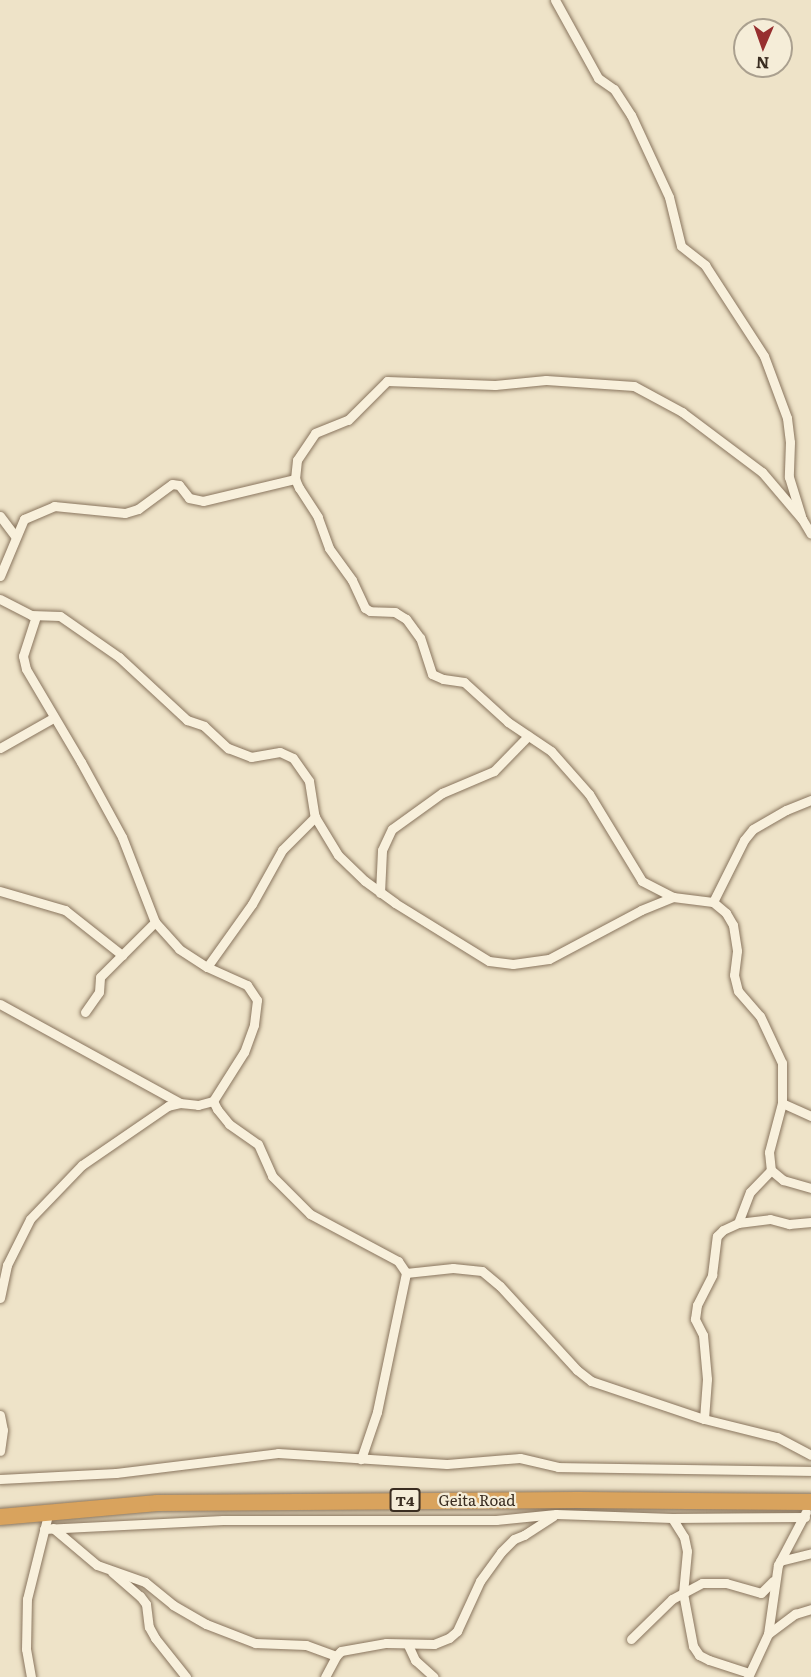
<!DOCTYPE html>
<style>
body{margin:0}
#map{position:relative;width:811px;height:1677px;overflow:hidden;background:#eee3c8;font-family:Literata,serif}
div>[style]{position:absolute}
.roads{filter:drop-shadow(0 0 2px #89755e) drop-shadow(0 0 2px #89755e)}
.street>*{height:9px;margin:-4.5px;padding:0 4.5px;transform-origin:4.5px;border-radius:4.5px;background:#f8f0dc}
.highway>*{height:16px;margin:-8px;padding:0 8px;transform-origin:8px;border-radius:8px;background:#d9a35d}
span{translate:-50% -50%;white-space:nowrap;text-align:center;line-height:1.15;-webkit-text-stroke:4.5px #f5edd8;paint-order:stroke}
.shield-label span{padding:2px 4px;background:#f5edd8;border:2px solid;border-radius:4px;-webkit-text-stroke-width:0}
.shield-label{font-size:14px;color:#3a2d21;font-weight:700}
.street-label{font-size:15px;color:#3a2d21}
.north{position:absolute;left:733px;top:18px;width:60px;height:60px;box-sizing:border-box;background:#f5edd8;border:2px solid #aaa08f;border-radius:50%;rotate:182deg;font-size:16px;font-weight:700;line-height:24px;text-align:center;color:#3a2d21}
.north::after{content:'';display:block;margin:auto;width:21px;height:27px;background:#972f2f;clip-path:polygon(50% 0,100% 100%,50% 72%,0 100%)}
</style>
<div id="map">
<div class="roads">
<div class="street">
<i style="left:555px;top:0;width:89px;rotate:61.1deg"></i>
<i style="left:598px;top:78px;width:19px;rotate:35deg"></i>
<i style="left:614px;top:89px;width:31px;rotate:57deg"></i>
<i style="left:631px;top:115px;width:90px;rotate:65.1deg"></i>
<i style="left:669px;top:197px;width:50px;rotate:76.2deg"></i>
<i style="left:681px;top:246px;width:31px;rotate:38deg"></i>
<i style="left:705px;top:265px;width:108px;rotate:57deg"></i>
<i style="left:764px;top:356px;width:66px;rotate:69.6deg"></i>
<i style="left:787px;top:418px;width:24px;rotate:83deg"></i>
<i style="left:790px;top:442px;width:35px;rotate:92deg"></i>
<i style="left:789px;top:477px;width:41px;rotate:72.9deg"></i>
<i style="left:0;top:516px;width:25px;rotate:53deg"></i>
<i style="left:0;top:576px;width:62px;rotate:-67.2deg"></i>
<i style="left:24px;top:519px;width:33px;rotate:-23deg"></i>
<i style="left:54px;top:506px;width:71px;rotate:5.6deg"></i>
<i style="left:125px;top:513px;width:14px;rotate:-17deg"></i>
<i style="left:138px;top:509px;width:42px;rotate:-36.3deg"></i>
<i style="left:172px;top:484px;width:7px;rotate:8deg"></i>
<i style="left:179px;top:485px;width:16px;rotate:52deg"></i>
<i style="left:189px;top:498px;width:14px;rotate:12deg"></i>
<i style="left:203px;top:501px;width:95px;rotate:-13.4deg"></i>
<i style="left:0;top:599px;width:35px;rotate:27deg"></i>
<i style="left:31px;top:615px;width:29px;rotate:2deg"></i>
<i style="left:60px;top:616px;width:72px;rotate:34.8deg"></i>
<i style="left:119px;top:657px;width:93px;rotate:42.8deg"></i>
<i style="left:187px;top:720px;width:18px;rotate:19deg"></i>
<i style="left:204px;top:726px;width:33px;rotate:43deg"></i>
<i style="left:228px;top:748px;width:25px;rotate:21deg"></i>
<i style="left:251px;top:757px;width:29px;rotate:-10deg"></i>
<i style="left:280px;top:752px;width:14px;rotate:25deg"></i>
<i style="left:293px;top:758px;width:28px;rotate:55deg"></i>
<i style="left:309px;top:781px;width:36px;rotate:81deg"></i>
<i style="left:315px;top:817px;width:44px;rotate:58.8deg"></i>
<i style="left:338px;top:855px;width:37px;rotate:44deg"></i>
<i style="left:365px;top:881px;width:37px;rotate:36deg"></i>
<i style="left:395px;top:903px;width:110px;rotate:31.7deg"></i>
<i style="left:489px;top:961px;width:24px;rotate:7deg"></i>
<i style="left:513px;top:964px;width:36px;rotate:-8deg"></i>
<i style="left:549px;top:959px;width:104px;rotate:-28deg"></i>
<i style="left:641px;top:910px;width:35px;rotate:-22deg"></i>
<i style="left:673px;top:897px;width:40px;rotate:7.1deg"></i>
<i style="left:713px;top:902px;width:17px;rotate:40deg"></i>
<i style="left:726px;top:913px;width:14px;rotate:60deg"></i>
<i style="left:733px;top:925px;width:26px;rotate:81deg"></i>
<i style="left:737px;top:951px;width:24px;rotate:97deg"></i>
<i style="left:734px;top:975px;width:16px;rotate:76deg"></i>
<i style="left:738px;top:991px;width:33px;rotate:49deg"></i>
<i style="left:760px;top:1016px;width:52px;rotate:64.9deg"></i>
<i style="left:782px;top:1063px;width:40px;rotate:90deg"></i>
<i style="left:782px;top:1103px;width:51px;rotate:104.9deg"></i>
<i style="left:769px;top:1152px;width:18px;rotate:84deg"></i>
<i style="left:771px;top:1170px;width:16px;rotate:40deg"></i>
<i style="left:783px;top:1180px;width:29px;rotate:16deg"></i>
<i style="left:36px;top:616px;width:42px;rotate:108deg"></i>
<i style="left:23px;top:656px;width:13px;rotate:77deg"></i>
<i style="left:26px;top:669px;width:108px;rotate:59.4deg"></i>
<i style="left:81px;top:762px;width:85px;rotate:61.3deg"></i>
<i style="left:122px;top:837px;width:91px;rotate:68.8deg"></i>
<i style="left:155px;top:922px;width:36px;rotate:48deg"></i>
<i style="left:179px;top:949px;width:33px;rotate:33deg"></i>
<i style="left:207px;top:967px;width:44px;rotate:24.2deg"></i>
<i style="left:247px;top:985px;width:18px;rotate:56deg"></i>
<i style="left:257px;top:1000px;width:25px;rotate:97deg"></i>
<i style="left:254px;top:1025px;width:29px;rotate:110deg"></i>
<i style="left:244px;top:1052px;width:58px;rotate:122.3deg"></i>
<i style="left:213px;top:1101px;width:9px;rotate:63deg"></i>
<i style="left:217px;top:1109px;width:19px;rotate:51deg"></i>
<i style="left:229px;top:1124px;width:35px;rotate:35deg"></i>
<i style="left:258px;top:1144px;width:35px;rotate:66deg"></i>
<i style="left:272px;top:1176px;width:54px;rotate:45deg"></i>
<i style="left:310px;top:1214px;width:100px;rotate:28.1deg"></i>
<i style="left:398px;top:1261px;width:14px;rotate:56deg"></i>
<i style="left:406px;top:1273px;width:142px;rotate:101.8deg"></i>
<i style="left:377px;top:1412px;width:50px;rotate:108.8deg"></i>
<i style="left:0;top:748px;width:61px;rotate:-29.5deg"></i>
<i style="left:0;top:891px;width:68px;rotate:16.3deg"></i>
<i style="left:65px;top:910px;width:73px;rotate:38.3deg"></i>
<i style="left:380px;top:893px;width:43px;rotate:-87.3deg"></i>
<i style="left:382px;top:850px;width:23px;rotate:-65deg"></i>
<i style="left:392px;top:829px;width:62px;rotate:-35.8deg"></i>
<i style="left:442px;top:793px;width:56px;rotate:-22.9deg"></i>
<i style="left:494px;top:771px;width:49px;rotate:-45.8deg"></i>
<i style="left:673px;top:897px;width:35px;rotate:-153deg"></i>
<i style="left:642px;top:881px;width:102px;rotate:-121.3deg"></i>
<i style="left:589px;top:794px;width:57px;rotate:-131.5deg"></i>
<i style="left:551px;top:751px;width:52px;rotate:-146deg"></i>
<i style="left:508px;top:722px;width:59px;rotate:-137.7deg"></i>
<i style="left:464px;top:682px;width:21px;rotate:-172deg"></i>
<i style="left:443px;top:679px;width:12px;rotate:-156deg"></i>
<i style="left:432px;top:674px;width:38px;rotate:-108deg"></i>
<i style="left:420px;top:638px;width:24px;rotate:-126deg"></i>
<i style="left:406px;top:619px;width:13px;rotate:-148deg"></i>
<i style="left:395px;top:612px;width:25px;rotate:-178deg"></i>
<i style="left:370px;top:611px;width:6px;rotate:-149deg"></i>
<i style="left:365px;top:608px;width:31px;rotate:-115deg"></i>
<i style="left:352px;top:580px;width:39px;rotate:-126deg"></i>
<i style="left:329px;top:548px;width:33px;rotate:-110deg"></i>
<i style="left:318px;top:517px;width:35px;rotate:-123deg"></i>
<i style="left:299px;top:488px;width:10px;rotate:-114deg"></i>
<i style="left:295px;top:479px;width:19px;rotate:-84deg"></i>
<i style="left:297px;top:460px;width:32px;rotate:-56deg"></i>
<i style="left:315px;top:433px;width:35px;rotate:-22deg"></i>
<i style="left:348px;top:420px;width:55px;rotate:-45deg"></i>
<i style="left:387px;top:381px;width:108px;rotate:2.1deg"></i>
<i style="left:495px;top:385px;width:51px;rotate:-5.6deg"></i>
<i style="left:546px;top:380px;width:88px;rotate:3.9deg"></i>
<i style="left:634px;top:386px;width:55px;rotate:28.4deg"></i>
<i style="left:682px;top:412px;width:100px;rotate:36.9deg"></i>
<i style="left:762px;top:472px;width:62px;rotate:49.6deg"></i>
<i style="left:802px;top:519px;width:17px;rotate:59deg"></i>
<i style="left:713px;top:902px;width:69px;rotate:-63.4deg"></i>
<i style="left:744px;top:840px;width:14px;rotate:-51deg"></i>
<i style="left:753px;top:829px;width:38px;rotate:-30deg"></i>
<i style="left:786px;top:810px;width:27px;rotate:-22deg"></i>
<i style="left:207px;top:967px;width:77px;rotate:-54.5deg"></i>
<i style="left:252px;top:904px;width:62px;rotate:-60.9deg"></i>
<i style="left:282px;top:850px;width:47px;rotate:-45deg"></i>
<i style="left:0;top:1004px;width:205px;rotate:28.8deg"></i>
<i style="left:85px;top:1012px;width:24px;rotate:-55deg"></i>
<i style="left:99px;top:992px;width:15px;rotate:-86deg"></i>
<i style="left:100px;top:977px;width:78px;rotate:-45deg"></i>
<i style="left:782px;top:1103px;width:32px;rotate:24deg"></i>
<i style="left:738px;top:1223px;width:32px;rotate:-7deg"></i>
<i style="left:770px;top:1219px;width:20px;rotate:15deg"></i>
<i style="left:789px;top:1224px;width:22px;rotate:-5deg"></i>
<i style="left:406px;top:1273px;width:47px;rotate:-6.1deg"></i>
<i style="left:453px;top:1268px;width:29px;rotate:6deg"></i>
<i style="left:482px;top:1271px;width:23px;rotate:40deg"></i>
<i style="left:500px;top:1286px;width:114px;rotate:47.5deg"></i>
<i style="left:577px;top:1370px;width:18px;rotate:38deg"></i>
<i style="left:591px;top:1381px;width:119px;rotate:18.6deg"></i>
<i style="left:704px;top:1419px;width:75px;rotate:13.9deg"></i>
<i style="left:777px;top:1437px;width:38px;rotate:28deg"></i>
<i style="left:0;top:1298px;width:34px;rotate:-78deg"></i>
<i style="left:7px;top:1265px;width:51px;rotate:-63.4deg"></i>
<i style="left:30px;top:1219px;width:75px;rotate:-46.1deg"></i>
<i style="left:82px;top:1165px;width:104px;rotate:-34.5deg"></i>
<i style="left:168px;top:1106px;width:12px;rotate:-14deg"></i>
<i style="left:180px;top:1103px;width:18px;rotate:6deg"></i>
<i style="left:198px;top:1105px;width:16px;rotate:-15deg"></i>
<i style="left:0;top:1415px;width:15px;rotate:79deg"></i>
<i style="left:3px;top:1430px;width:21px;rotate:98deg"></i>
<i style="left:704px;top:1419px;width:40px;rotate:-85.7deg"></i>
<i style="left:707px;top:1379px;width:44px;rotate:-95.2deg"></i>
<i style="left:703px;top:1335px;width:18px;rotate:-117deg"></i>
<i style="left:695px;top:1319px;width:14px;rotate:-82deg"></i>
<i style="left:697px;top:1305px;width:34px;rotate:-63deg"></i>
<i style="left:712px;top:1275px;width:39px;rotate:-83deg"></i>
<i style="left:717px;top:1236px;width:8px;rotate:-45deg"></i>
<i style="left:723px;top:1230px;width:17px;rotate:-25deg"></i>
<i style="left:738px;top:1223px;width:33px;rotate:-69deg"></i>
<i style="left:750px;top:1192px;width:30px;rotate:-46deg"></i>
<i style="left:0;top:1479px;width:116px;rotate:-3deg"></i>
<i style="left:116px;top:1473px;width:163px;rotate:-7deg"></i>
<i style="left:278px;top:1453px;width:169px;rotate:3.7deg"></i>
<i style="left:447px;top:1464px;width:73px;rotate:-4.7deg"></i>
<i style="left:520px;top:1458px;width:39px;rotate:13deg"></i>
<i style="left:558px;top:1467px;width:253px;rotate:0.9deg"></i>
<i style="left:672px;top:1518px;width:22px;rotate:58deg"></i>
<i style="left:684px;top:1537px;width:14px;rotate:78deg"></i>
<i style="left:687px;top:1551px;width:42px;rotate:95.4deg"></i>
<i style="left:683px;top:1593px;width:54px;rotate:79.3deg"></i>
<i style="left:693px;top:1646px;width:11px;rotate:56deg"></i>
<i style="left:699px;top:1655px;width:11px;rotate:27deg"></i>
<i style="left:709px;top:1660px;width:42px;rotate:18deg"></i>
<i style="left:53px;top:1528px;width:57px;rotate:40.1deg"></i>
<i style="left:97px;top:1565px;width:51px;rotate:19.5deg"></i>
<i style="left:145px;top:1582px;width:36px;rotate:39deg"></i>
<i style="left:173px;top:1605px;width:38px;rotate:30deg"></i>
<i style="left:206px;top:1624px;width:53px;rotate:21.2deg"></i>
<i style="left:255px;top:1643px;width:51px;rotate:2.2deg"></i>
<i style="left:306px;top:1645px;width:32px;rotate:20deg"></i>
<i style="left:44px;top:1529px;width:179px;rotate:-2.9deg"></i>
<i style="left:223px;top:1520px;width:273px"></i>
<i style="left:496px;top:1520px;width:60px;rotate:-5.7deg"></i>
<i style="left:556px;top:1514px;width:116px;rotate:2deg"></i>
<i style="left:672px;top:1518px;width:133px;rotate:-0.4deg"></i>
<i style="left:780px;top:1561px;width:32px;rotate:-14deg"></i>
<i style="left:112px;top:1572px;width:37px;rotate:41deg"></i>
<i style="left:140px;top:1596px;width:10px;rotate:53deg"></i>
<i style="left:146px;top:1604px;width:23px;rotate:83deg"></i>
<i style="left:149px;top:1627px;width:13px;rotate:61deg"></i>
<i style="left:155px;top:1638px;width:50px;rotate:51.5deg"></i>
<i style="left:768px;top:1634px;width:34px;rotate:-37deg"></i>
<i style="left:795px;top:1614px;width:17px;rotate:-17deg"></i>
<i style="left:631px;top:1639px;width:57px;rotate:-44.3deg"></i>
<i style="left:672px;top:1599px;width:34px;rotate:-28deg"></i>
<i style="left:702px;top:1583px;width:24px"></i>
<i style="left:726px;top:1583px;width:36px;rotate:16deg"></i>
<i style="left:761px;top:1593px;width:17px;rotate:-45deg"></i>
<i style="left:408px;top:1645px;width:17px;rotate:65deg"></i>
<i style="left:415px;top:1660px;width:25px;rotate:42deg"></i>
<i style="left:31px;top:1677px;width:28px;rotate:-100deg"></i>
<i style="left:26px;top:1649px;width:50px;rotate:-88.9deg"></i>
<i style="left:27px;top:1599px;width:91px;rotate:-76deg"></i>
<i style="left:325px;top:1677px;width:24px;rotate:-62deg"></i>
<i style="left:336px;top:1656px;width:7px;rotate:-45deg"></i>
<i style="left:341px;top:1651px;width:46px;rotate:-10.1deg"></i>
<i style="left:386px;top:1643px;width:48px;rotate:1.2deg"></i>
<i style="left:434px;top:1644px;width:16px;rotate:-22deg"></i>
<i style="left:449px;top:1638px;width:11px;rotate:-41deg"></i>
<i style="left:457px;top:1631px;width:55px;rotate:-65.3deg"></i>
<i style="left:480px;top:1581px;width:36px;rotate:-54deg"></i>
<i style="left:501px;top:1552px;width:18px;rotate:-45deg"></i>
<i style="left:514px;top:1539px;width:11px;rotate:-22deg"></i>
<i style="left:524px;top:1535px;width:35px;rotate:-33deg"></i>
<i style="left:748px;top:1677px;width:47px;rotate:-65.1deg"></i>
<i style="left:768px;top:1634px;width:70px;rotate:-81.8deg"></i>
<i style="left:778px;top:1565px;width:60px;rotate:-62.2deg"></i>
</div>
<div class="highway">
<i style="left:0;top:1517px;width:158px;rotate:-5.1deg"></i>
<i style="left:157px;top:1503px;width:421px;rotate:-0.4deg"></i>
<i style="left:578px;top:1500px;width:233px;rotate:0.5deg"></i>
</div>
</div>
<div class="shield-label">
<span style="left:405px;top:1500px">T4</span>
</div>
<div class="street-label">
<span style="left:477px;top:1500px">Geita Road</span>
</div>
<div class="north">N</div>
</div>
